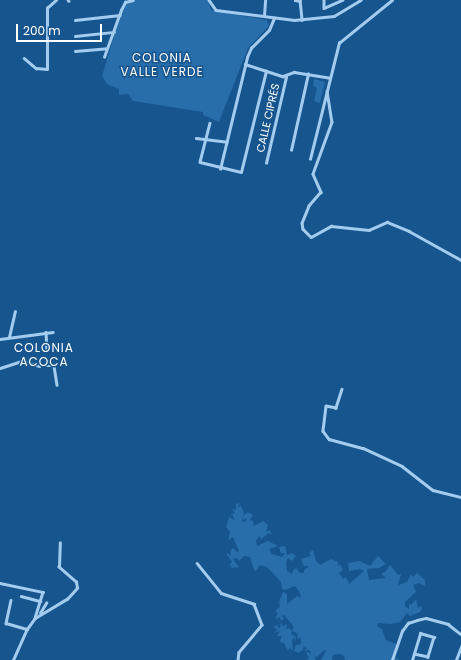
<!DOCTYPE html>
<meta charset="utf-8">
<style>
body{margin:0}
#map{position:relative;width:461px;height:660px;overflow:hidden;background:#17558f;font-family:Poppins,sans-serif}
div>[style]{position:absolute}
.green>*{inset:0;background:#276eab}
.minor>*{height:2.5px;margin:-1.25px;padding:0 1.25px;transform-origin:1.25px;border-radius:1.25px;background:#a4ccef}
span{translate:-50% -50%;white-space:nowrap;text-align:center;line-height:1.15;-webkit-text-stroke:3px #17558f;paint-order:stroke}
.street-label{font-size:11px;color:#fff}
.neighbourhood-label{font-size:12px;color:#fff;letter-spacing:1px}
.scale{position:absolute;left:16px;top:24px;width:86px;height:18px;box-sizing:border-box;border:2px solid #fff;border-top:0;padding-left:5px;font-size:12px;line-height:14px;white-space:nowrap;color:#fff;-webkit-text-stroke:3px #17558f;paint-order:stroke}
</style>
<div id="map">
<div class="green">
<i style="clip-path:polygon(136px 0,208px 0,211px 10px,267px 20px,269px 26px,248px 48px,219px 122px,203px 115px,203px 112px,133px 101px,128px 94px,119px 95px,119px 89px,107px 84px,102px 76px,122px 9px,126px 2px)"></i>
<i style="clip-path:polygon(314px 79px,325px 82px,320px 103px,314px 101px,317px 88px,313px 86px)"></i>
<i style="clip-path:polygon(240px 503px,237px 508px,241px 506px,244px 513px,242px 521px,244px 522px,246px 521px,247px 518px,243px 520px,244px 515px,248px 512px,253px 515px,250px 520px,253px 521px,254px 526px,263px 521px,268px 525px,266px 532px,269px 530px,273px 535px,269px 533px,261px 539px,259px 536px,256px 541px,257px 546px,268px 541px,278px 546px,269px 549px,272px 554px,282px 557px,285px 553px,281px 553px,279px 547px,285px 546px,287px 555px,292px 553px,296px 556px,292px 561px,288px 558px,286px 562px,287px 571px,292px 574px,294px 569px,299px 568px,297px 569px,300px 573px,304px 573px,304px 570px,309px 566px,304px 566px,301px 559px,311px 556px,309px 553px,313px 550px,316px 561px,320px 565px,331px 559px,338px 562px,338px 566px,340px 564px,343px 570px,339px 573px,343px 579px,346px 577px,349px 584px,364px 571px,360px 569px,349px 571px,348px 563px,360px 561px,370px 566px,378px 556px,386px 564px,379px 568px,367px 569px,369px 580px,386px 578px,381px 574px,386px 571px,390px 565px,398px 575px,401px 574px,398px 585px,407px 582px,411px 574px,413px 577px,417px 573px,425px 580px,425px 586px,419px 583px,413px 585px,416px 592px,405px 602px,405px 606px,409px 609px,409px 604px,411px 605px,416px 599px,418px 608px,421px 606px,422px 609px,420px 612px,410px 616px,407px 613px,400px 622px,391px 624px,378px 623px,377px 626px,382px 629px,386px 640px,396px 644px,395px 657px,399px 660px,345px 660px,344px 656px,340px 654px,333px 655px,332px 660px,321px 660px,326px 651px,324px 650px,317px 657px,314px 656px,316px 660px,307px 660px,309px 657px,306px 653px,309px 652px,311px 655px,311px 652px,309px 650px,303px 651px,307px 649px,303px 646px,303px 650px,298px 653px,294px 651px,296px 645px,301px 644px,301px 639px,300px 637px,298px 640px,297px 633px,292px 631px,291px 636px,293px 634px,296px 638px,295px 642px,294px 637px,292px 640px,293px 651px,290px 648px,288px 651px,284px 643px,280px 642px,282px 633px,281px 636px,277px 636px,280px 631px,273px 633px,278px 630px,273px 627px,279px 624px,277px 627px,280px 628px,281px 622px,284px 630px,283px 626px,287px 624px,286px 630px,289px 628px,292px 631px,294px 627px,284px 615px,281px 616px,284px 618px,282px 621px,279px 617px,275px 619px,278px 613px,275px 611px,280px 607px,279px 602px,283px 592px,287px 594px,287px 604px,297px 596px,301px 598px,300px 593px,295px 586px,285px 590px,282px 589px,281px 582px,267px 567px,260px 565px,256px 571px,254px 570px,250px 557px,244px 556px,239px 561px,237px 558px,233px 559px,239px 567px,230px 568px,233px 565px,230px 566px,230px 564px,232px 562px,226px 553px,231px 555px,230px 551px,233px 548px,237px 552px,239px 551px,233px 537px,228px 540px,230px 532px,226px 527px,229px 517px,234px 520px,233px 515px,230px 514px,235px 513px,232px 509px,236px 510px,236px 504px)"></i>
</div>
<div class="minor">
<i style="left:68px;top:0;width:1px;rotate:45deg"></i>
<i style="left:209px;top:0;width:12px;rotate:55deg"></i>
<i style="left:216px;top:10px;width:79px;rotate:7.3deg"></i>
<i style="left:294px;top:20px;width:40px;rotate:-5.7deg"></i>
<i style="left:334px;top:16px;width:31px;rotate:-31deg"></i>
<i style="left:295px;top:0;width:5px;rotate:11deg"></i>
<i style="left:300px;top:0;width:20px;rotate:84deg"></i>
<i style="left:324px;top:0;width:8px;rotate:90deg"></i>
<i style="left:324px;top:8px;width:20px;rotate:-24deg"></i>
<i style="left:264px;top:16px;width:16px;rotate:-86deg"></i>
<i style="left:75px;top:20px;width:45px;rotate:-6.3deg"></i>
<i style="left:75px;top:36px;width:39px;rotate:-6deg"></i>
<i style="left:75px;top:51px;width:32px;rotate:-5deg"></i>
<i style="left:104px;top:57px;width:50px;rotate:-70.1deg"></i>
<i style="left:121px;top:10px;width:9px;rotate:-63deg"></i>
<i style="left:125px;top:2px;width:8px;rotate:-14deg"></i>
<i style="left:24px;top:58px;width:16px;rotate:40deg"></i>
<i style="left:36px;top:68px;width:11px;rotate:5deg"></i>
<i style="left:47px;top:69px;width:61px;rotate:-90deg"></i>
<i style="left:47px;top:8px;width:12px;rotate:-42deg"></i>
<i style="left:245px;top:64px;width:40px;rotate:18deg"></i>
<i style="left:283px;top:76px;width:12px;rotate:-20deg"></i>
<i style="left:294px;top:72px;width:36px;rotate:9deg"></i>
<i style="left:327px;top:91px;width:31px;rotate:81deg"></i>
<i style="left:332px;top:122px;width:55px;rotate:110.1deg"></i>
<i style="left:313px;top:174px;width:20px;rotate:66deg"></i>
<i style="left:321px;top:192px;width:18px;rotate:131deg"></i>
<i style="left:309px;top:206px;width:18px;rotate:112deg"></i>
<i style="left:302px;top:223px;width:6px;rotate:81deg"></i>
<i style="left:303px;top:229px;width:11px;rotate:45deg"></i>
<i style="left:311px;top:237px;width:23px;rotate:-29deg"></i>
<i style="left:331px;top:226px;width:38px;rotate:6deg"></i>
<i style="left:369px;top:230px;width:20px;rotate:-24deg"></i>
<i style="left:387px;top:222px;width:24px;rotate:22deg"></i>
<i style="left:409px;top:231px;width:60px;rotate:29.1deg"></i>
<i style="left:210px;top:123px;width:40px;rotate:104.4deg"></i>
<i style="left:200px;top:162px;width:42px;rotate:13.7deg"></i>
<i style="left:241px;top:172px;width:104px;rotate:-76.1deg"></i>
<i style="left:196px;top:138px;width:31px;rotate:7deg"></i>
<i style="left:291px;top:150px;width:78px;rotate:-77.4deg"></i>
<i style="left:310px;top:159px;width:120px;rotate:-76deg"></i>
<i style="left:339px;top:43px;width:68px;rotate:-39.1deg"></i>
<i style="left:266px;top:163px;width:88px;rotate:-76.9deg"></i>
<i style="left:220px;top:169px;width:115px;rotate:-76.4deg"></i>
<i style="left:247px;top:57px;width:10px;rotate:-66deg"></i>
<i style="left:251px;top:48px;width:25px;rotate:-45deg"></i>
<i style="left:269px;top:30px;width:13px;rotate:-67deg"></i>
<i style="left:46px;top:332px;width:17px;rotate:87deg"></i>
<i style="left:9px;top:337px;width:26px;rotate:-77deg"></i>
<i style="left:0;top:339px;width:53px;rotate:-7.5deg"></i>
<i style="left:0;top:368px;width:23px;rotate:-18deg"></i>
<i style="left:22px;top:361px;width:18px;rotate:16deg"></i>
<i style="left:39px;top:366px;width:15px"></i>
<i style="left:54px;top:366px;width:19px;rotate:81deg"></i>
<i style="left:342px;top:389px;width:20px;rotate:108deg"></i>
<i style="left:336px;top:408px;width:10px;rotate:-169deg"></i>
<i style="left:326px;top:406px;width:25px;rotate:97deg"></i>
<i style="left:323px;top:431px;width:10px;rotate:53deg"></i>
<i style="left:329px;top:439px;width:35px;rotate:15deg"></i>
<i style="left:363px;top:448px;width:43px;rotate:24.8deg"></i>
<i style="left:402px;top:466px;width:39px;rotate:38deg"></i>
<i style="left:433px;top:490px;width:29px;rotate:14deg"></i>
<i style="left:197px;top:563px;width:38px;rotate:51deg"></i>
<i style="left:221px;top:593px;width:35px;rotate:18deg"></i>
<i style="left:254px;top:604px;width:22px;rotate:69deg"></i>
<i style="left:262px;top:625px;width:35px;rotate:130deg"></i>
<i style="left:239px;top:652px;width:8px;rotate:97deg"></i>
<i style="left:0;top:583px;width:44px;rotate:11.8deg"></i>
<i style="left:43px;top:592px;width:27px;rotate:107deg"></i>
<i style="left:21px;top:596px;width:20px;rotate:15deg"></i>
<i style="left:11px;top:600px;width:24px;rotate:102deg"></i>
<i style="left:6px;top:623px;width:22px;rotate:16deg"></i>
<i style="left:40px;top:613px;width:12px;rotate:-59deg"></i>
<i style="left:13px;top:660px;width:34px;rotate:-66deg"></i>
<i style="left:27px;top:629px;width:14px;rotate:-54deg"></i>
<i style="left:35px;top:618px;width:37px;rotate:-31deg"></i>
<i style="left:67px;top:599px;width:15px;rotate:-48deg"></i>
<i style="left:77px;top:588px;width:6px;rotate:-99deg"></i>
<i style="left:76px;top:582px;width:23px;rotate:-139deg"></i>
<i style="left:59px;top:567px;width:24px;rotate:-88deg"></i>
<i style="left:392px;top:660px;width:31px;rotate:-71deg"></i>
<i style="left:402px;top:631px;width:10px;rotate:-53deg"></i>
<i style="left:408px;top:623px;width:9px;rotate:-18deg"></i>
<i style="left:417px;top:620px;width:9px;rotate:-13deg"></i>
<i style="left:426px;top:618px;width:23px;rotate:15deg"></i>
<i style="left:448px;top:624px;width:16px;rotate:38deg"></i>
<i style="left:412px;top:660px;width:28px;rotate:-73deg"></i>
<i style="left:420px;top:633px;width:15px;rotate:16deg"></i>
<i style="left:434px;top:637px;width:21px;rotate:107deg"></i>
<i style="left:428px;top:657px;width:14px;rotate:-168deg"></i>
<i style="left:456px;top:660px;width:14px;rotate:-69deg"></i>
</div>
<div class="street-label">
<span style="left:268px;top:118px;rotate:-77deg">CALLE CIPRÉS</span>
</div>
<div class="neighbourhood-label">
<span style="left:162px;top:65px">COLONIA<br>VALLE VERDE</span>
<span style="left:44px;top:355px">COLONIA<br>ACOCA</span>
</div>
<div class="scale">200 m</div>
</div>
